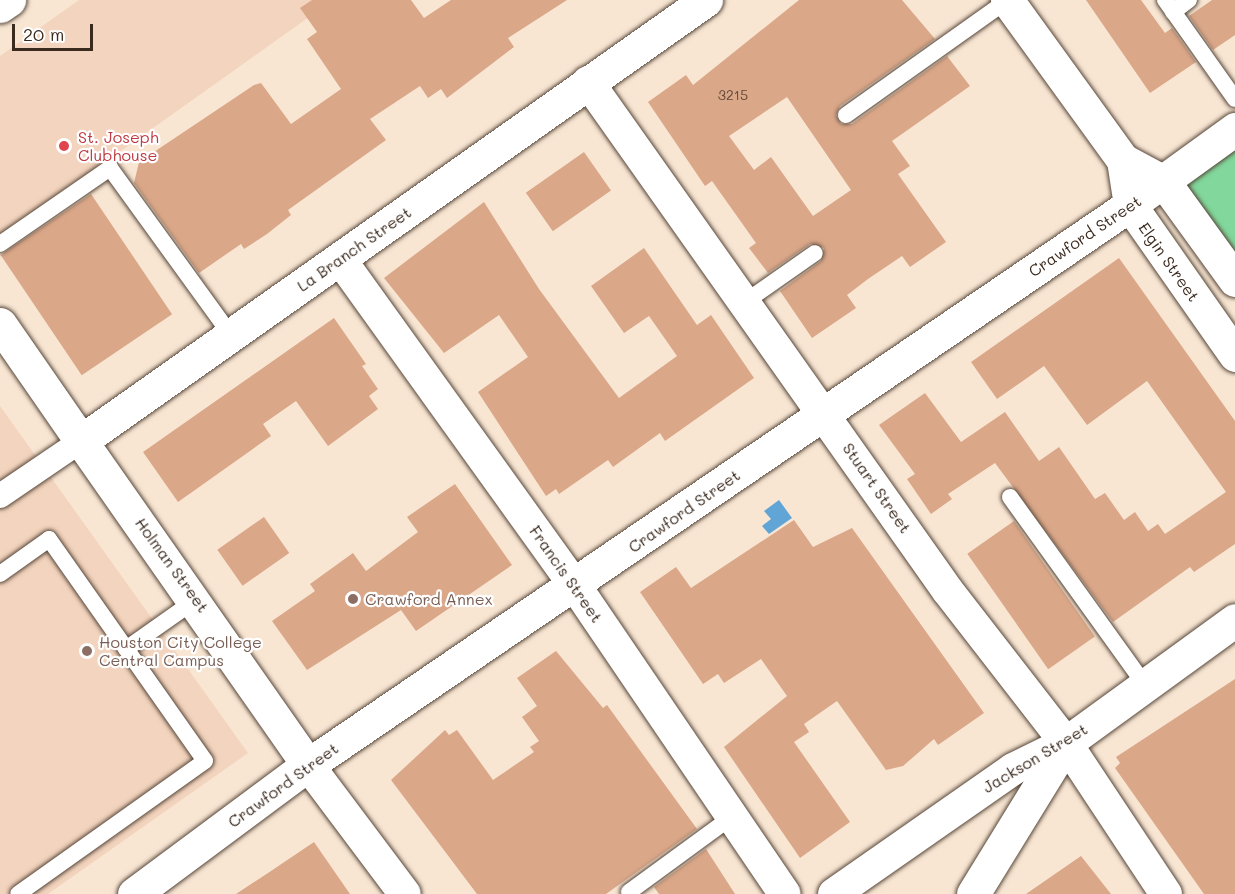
<!DOCTYPE html>
<style>
body{margin:0}
#map{position:relative;width:1235px;height:894px;overflow:hidden;background:#f8e6d3;font-family:Mali,sans-serif}
div>[style]{position:absolute}
.built>*{inset:0;background:#f3d4be}
.green>*{inset:0;background:#82d89c}
.water>*{inset:0;background:#61a5d6}
.building>*{inset:0;background:#daa789;transform-origin:0 0}
.roads{filter:drop-shadow(0 0 2px #574639) drop-shadow(0 0 2px #574639)}
.service>*{height:16px;margin:-8px;padding:0 8px;transform-origin:8px;border-radius:8px;background:#fff}
.pedestrian>*{height:24px;margin:-12px;padding:0 12px;transform-origin:12px;border-radius:12px;background:#fff}
.minor>*{height:32px;margin:-16px;padding:0 16px;transform-origin:16px;border-radius:16px;background:#fff}
.tertiary>*{height:33px;margin:-16.5px;padding:0 16.5px;transform-origin:16.5px;border-radius:16.5px;background:#fff}
.secondary>*{height:33px;margin:-16.5px;padding:0 16.5px;transform-origin:16.5px;border-radius:16.5px;background:#fff}
.primary>*{height:33px;margin:-16.5px;padding:0 16.5px;transform-origin:16.5px;border-radius:16.5px;background:#fff}
.dots>*{width:16px;height:16px;translate:-50% -50%;box-sizing:border-box;border:3px solid #fff;border-radius:50%}
span{translate:-50% -50%;white-space:nowrap;text-align:center;line-height:1.15;-webkit-text-stroke:4.5px #fff;paint-order:stroke}
.number-label{font-size:14px;color:#634939}
.number-label span{-webkit-text-stroke-width:0}
.health-label{font-size:16px;color:#be3a42}
.left{translate:0 -50%;text-align:left}
.street-label{font-size:16px;color:#3b2a1e}
.education-label{font-size:16px;color:#785e54}
.scale{position:absolute;left:12px;top:24px;width:81px;height:27px;box-sizing:border-box;border:3px solid #3b2a1e;border-top:0;padding-left:8px;font-size:18px;line-height:21px;white-space:nowrap;color:#3b2a1e;-webkit-text-stroke:4px #fff;paint-order:stroke}
</style>
<div id="map">
<div class="built">
<i style="clip-path:polygon(79px 0,333px 0,0 237px,0 56px)"></i>
<i style="clip-path:polygon(0 406px,248px 753px,48px 894px,0 894px)"></i>
</div>
<div class="green">
<i style="clip-path:polygon(1235px 139px,1235px 265px,1178px 187px)"></i>
</div>
<div class="water">
<i style="clip-path:polygon(779px 500px,792px 518px,769px 534px,762px 526px,771px 519px,764px 511px)"></i>
</div>
<div class="building">
<i style="clip-path:polygon(312px 0,411px 0,424px 18px,451px 0,567px 0,508px 38px,514px 47px,447px 98px,441px 89px,428px 98px,420px 86px,370px 119px,386px 140px,288px 210px,291px 215px,267px 234px,244px 249px,241px 244px,199px 273px,134px 183px,139px 162px,254px 85px,261px 83px,291px 124px,341px 89px,307px 39px,317px 32px,300px 8px)"></i>
<i style="clip-path:polygon(evenodd,799px 0,902px 0,935px 39px,840px 106px,836px 115px,841px 124px,852px 124px,947px 56px,970px 86px,892px 141px,910px 166px,898px 174px,946px 242px,910px 267px,902px 256px,868px 279px,847px 295px,856px 308px,812px 338px,780px 291px,821px 261px,824px 248px,810px 244px,768px 273px,749px 248px,756px 243px,712px 181px,705px 186px,648px 102px,686px 75px,693px 85px,799px 0,787px 97px,851px 190px,813px 216px,771px 157px,754px 170px,729px 136px,787px 97px)"></i>
<i style="clip-path:polygon(1086px 0,1141px 0,1165px 33px,1172px 28px,1196px 62px,1150px 93px)"></i>
<i style="clip-path:polygon(1212px 0,1235px 0,1235px 35px,1213px 50px,1189px 16px)"></i>
<i style="left:584px;top:152px;width:47px;height:71px;rotate:55deg"></i>
<i style="left:91px;top:194px;width:145px;height:109px;rotate:56deg"></i>
<i style="clip-path:polygon(484px 202px,539px 289px,619px 398px,677px 356px,649px 316px,624px 333px,591px 286px,644px 248px,697px 325px,711px 315px,754px 378px,665px 441px,660px 433px,613px 467px,608px 460px,559px 494px,556px 489px,546px 496px,478px 392px,528px 357px,499px 315px,444px 353px,384px 278px)"></i>
<i style="clip-path:polygon(1119px 258px,1235px 421px,1235px 544px,1194px 572px,1190px 567px,1113px 622px,995px 463px,948px 494px,952px 499px,931px 514px,907px 479px,915px 474px,879px 425px,925px 393px,961px 442px,1005px 412px,1039px 461px,1059px 447px,1095px 499px,1105px 493px,1124px 520px,1135px 512px,1148px 531px,1158px 524px,1165px 534px,1226px 492px,1147px 381px,1087px 425px,1044px 366px,997px 399px,971px 362px)"></i>
<i style="clip-path:polygon(334px 318px,366px 364px,362px 366px,378px 389px,369px 396px,378px 409px,328px 446px,296px 401px,263px 424px,271px 436px,178px 502px,143px 452px)"></i>
<i style="clip-path:polygon(455px 484px,512px 565px,416px 631px,401px 610px,307px 670px,272px 621px,315px 591px,310px 584px,353px 553px,366px 571px,418px 532px,407px 517px)"></i>
<i style="left:264px;top:517px;width:44px;height:57px;rotate:55deg"></i>
<i style="clip-path:polygon(794px 520px,813px 547px,852px 528px,984px 713px,938px 745px,934px 739px,903px 766px,886px 770px,837px 701px,804px 724px,809px 732px,794px 742px,850px 822px,800px 858px,724px 747px,787px 696px,761px 659px,724px 683px,718px 674px,703px 684px,640px 592px,676px 567px,691px 588px)"></i>
<i style="left:1014px;top:521px;width:141px;height:57px;rotate:55deg"></i>
<i style="clip-path:polygon(556px 651px,603px 708px,607px 705px,697px 829px,606px 894px,477px 894px,391px 780px,445px 730px,449px 735px,457px 730px,493px 780px,534px 752px,530px 747px,539px 741px,522px 717px,537px 706px,517px 678px)"></i>
<i style="clip-path:polygon(1235px 679px,1235px 894px,1204px 894px,1115px 768px,1120px 763px,1116px 757px)"></i>
<i style="clip-path:polygon(314px 842px,350px 894px,236px 894px,271px 871px)"></i>
<i style="clip-path:polygon(706px 849px,735px 894px,659px 894px,654px 887px)"></i>
<i style="clip-path:polygon(1081px 856px,1111px 894px,1026px 894px)"></i>
</div>
<div class="roads">
<div class="service">
<i style="left:1165px;top:0;width:121px;rotate:54.7deg"></i>
<i style="left:1173px;top:12px;width:20px;rotate:-37deg"></i>
<i style="left:846px;top:115px;width:199px;rotate:-35.4deg"></i>
<i style="left:0;top:244px;width:134px;rotate:-34.6deg"></i>
<i style="left:110px;top:168px;width:206px;rotate:54.1deg"></i>
<i style="left:745px;top:302px;width:85px;rotate:-35deg"></i>
<i style="left:1010px;top:497px;width:231px;rotate:54.3deg"></i>
<i style="left:0;top:574px;width:60px;rotate:-35.5deg"></i>
<i style="left:49px;top:539px;width:271px;rotate:54.9deg"></i>
<i style="left:205px;top:761px;width:229px;rotate:144.6deg"></i>
<i style="left:126px;top:649px;width:87px;rotate:-35.2deg"></i>
<i style="left:629px;top:892px;width:129px;rotate:-36.2deg"></i>
</div>
<div class="pedestrian">
<i style="left:0;top:496px;width:98px;rotate:-34.2deg"></i>
</div>
<div class="minor">
<i style="left:588px;top:82px;width:623px;rotate:54.73deg"></i>
<i style="left:948px;top:591px;width:192px;rotate:52.2deg"></i>
<i style="left:1066px;top:743px;width:181px;rotate:56.5deg"></i>
<i style="left:340px;top:259px;width:404px;rotate:54.3deg"></i>
<i style="left:576px;top:587px;width:371px;rotate:55.8deg"></i>
<i style="left:308px;top:765px;width:161px;rotate:53.1deg"></i>
<i style="left:834px;top:894px;width:218px;rotate:-34.9deg"></i>
<i style="left:1013px;top:769px;width:59px;rotate:-26.1deg"></i>
</div>
<div class="tertiary">
<i style="left:0;top:6px;width:11px;rotate:-34deg"></i>
<i style="left:1130px;top:205px;width:130px;rotate:-35.9deg"></i>
<i style="left:0;top:324px;width:142px;rotate:55.3deg"></i>
</div>
<div class="secondary">
<i style="left:973px;top:894px;width:177px;rotate:-58.4deg"></i>
<i style="left:1066px;top:743px;width:209px;rotate:-36deg"></i>
</div>
<div class="primary">
<i style="left:1007px;top:0;width:198px;rotate:54.1deg"></i>
<i style="left:1123px;top:160px;width:46px;rotate:81.2deg"></i>
<i style="left:1130px;top:205px;width:183px;rotate:55deg"></i>
<i style="left:1123px;top:160px;width:47px;rotate:28.2deg"></i>
<i style="left:1164px;top:182px;width:121px;rotate:54.1deg"></i>
<i style="left:308px;top:765px;width:396px;rotate:-125deg"></i>
<i style="left:81px;top:441px;width:765px;rotate:-35.21deg"></i>
<i style="left:134px;top:894px;width:217px;rotate:-36.6deg"></i>
<i style="left:308px;top:765px;width:995px;rotate:-34.27deg"></i>
</div>
</div>
<div class="dots">
<i style="left:64px;top:146px;background:#e0444e"></i>
<i style="left:353px;top:599px;background:#8d6e63"></i>
<i style="left:87px;top:651px;background:#8d6e63"></i>
</div>
<div class="number-label">
<span style="left:733px;top:95px">3215</span>
</div>
<div class="health-label">
<span class="left" style="left:78px;top:146px">St. Joseph<br>Clubhouse</span>
</div>
<div class="street-label">
<span style="left:1085px;top:236px;rotate:-34deg">Crawford Street</span>
<span style="left:354px;top:249px;rotate:-35deg">La Branch Street</span>
<span style="left:1169px;top:262px;rotate:55deg">Elgin Street</span>
<span style="left:877px;top:488px;rotate:55deg">Stuart Street</span>
<span style="left:684px;top:511px;rotate:-35deg">Crawford Street</span>
<span style="left:172px;top:565px;rotate:54deg">Holman Street</span>
<span style="left:566px;top:574px;rotate:55deg">Francis Street</span>
<span style="left:1035px;top:758px;rotate:-31deg">Jackson Street</span>
<span style="left:283px;top:785px;rotate:-36deg">Crawford Street</span>
</div>
<div class="education-label">
<span class="left" style="left:365px;top:599px">Crawford Annex</span>
<span class="left" style="left:99px;top:651px">Houston City College<br>Central Campus</span>
</div>
<div class="scale">20 m</div>
</div>
